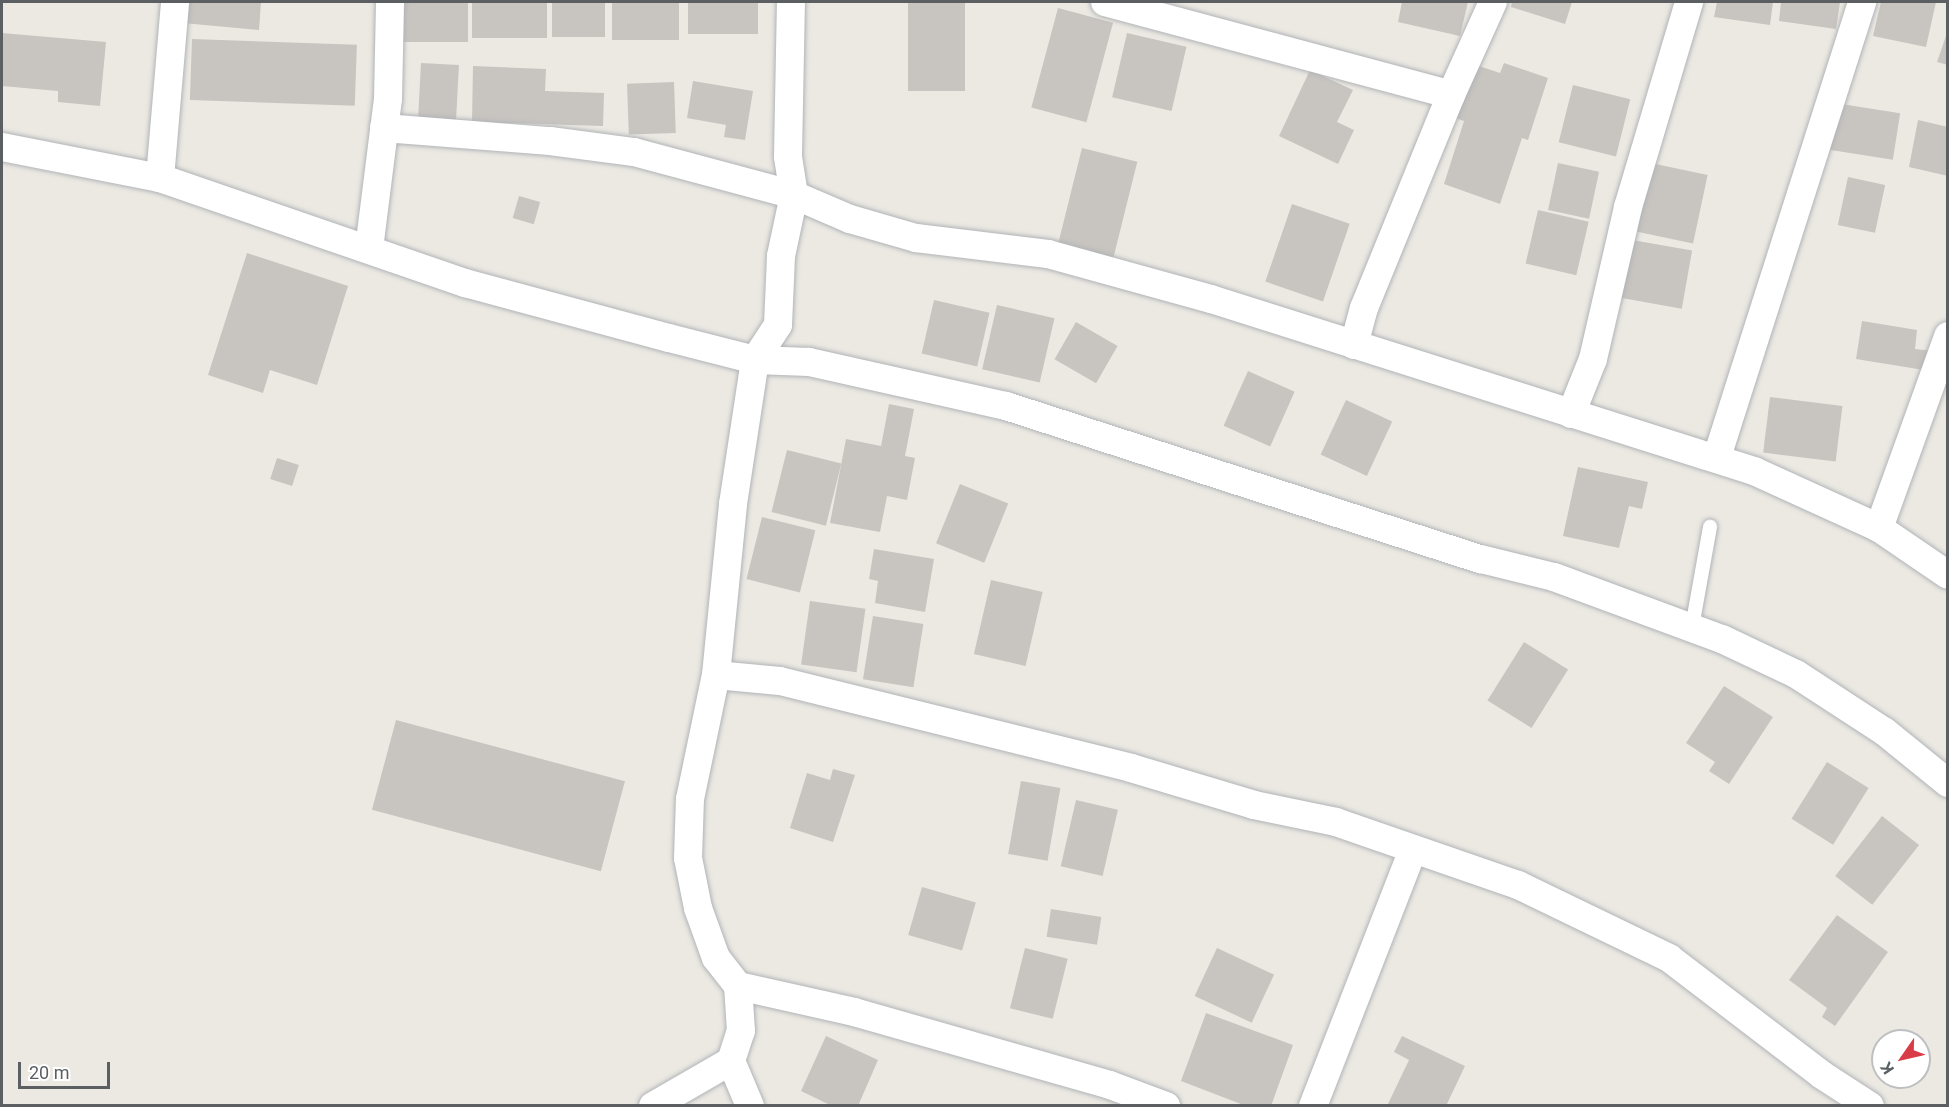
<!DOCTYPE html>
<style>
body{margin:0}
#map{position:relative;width:1949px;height:1107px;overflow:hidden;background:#ece9e3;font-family:Roboto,sans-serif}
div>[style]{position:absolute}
.building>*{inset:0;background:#c8c4c0;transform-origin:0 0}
.roads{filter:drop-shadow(0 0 2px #b0b4b7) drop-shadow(0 0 2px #b0b4b7)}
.service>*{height:14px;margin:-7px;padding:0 7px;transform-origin:7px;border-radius:7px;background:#fff}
.minor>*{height:28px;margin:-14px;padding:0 14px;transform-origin:14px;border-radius:14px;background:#fff}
span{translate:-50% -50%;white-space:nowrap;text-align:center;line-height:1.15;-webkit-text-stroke:5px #fff;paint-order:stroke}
.frame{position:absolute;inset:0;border:3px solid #5b5f62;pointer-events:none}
.north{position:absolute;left:1871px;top:1029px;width:60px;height:60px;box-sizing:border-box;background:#fff;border:2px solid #bdbfc0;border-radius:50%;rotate:236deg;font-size:16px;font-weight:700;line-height:24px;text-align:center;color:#5b5f62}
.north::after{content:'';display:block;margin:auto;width:21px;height:27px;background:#d83d47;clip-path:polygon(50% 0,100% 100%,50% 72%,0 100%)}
.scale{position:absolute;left:18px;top:1062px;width:92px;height:27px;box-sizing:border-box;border:3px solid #5b5f62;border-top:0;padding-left:8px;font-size:18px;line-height:21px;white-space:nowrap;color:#5b5f62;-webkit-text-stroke:4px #fff;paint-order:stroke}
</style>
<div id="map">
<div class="building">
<i style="clip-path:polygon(185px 2px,261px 2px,259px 30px,183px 23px)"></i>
<i style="left:400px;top:2px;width:68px;height:40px"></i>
<i style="left:472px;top:2px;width:75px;height:36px"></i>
<i style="left:552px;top:2px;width:53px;height:35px"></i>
<i style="left:612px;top:2px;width:67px;height:38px"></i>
<i style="left:688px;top:2px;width:70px;height:32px"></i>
<i style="left:908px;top:2px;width:57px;height:89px"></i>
<i style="clip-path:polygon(1402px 2px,1468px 2px,1460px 36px,1398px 22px)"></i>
<i style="clip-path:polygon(1512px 2px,1572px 2px,1565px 24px,1511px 7px)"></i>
<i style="clip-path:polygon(1717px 2px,1773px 2px,1770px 25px,1714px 17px)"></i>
<i style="clip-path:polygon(1781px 2px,1840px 2px,1836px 29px,1779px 21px)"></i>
<i style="clip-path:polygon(1881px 2px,1936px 2px,1926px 47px,1873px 36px)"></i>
<i style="left:1058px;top:8px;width:57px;height:103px;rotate:15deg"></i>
<i style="clip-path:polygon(1948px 30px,1948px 65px,1937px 62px)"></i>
<i style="clip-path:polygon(2px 33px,106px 42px,100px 106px,58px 102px,58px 91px,2px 86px)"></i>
<i style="left:1127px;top:33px;width:61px;height:66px;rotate:13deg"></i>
<i style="left:192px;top:39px;width:165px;height:61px;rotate:2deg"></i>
<i style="left:421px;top:63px;width:38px;height:55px;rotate:3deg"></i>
<i style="clip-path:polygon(1470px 63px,1500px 73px,1504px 63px,1548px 78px,1528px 140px,1522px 138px,1500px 204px,1444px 184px,1464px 121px,1452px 117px)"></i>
<i style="clip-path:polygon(473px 66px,546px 69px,545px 91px,604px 93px,603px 126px,472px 122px)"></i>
<i style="clip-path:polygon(1310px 70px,1353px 90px,1337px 122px,1354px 130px,1338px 164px,1279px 136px)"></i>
<i style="clip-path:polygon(693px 81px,753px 91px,745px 140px,724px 137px,726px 125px,687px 118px)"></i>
<i style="left:674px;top:82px;width:51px;height:47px;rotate:88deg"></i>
<i style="left:1573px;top:85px;width:59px;height:59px;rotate:14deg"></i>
<i style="left:1835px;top:103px;width:66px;height:47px;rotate:9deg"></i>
<i style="clip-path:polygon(1918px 120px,1948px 127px,1948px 176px,1909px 167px)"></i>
<i style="left:1082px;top:148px;width:57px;height:102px;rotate:14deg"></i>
<i style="left:1646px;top:162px;width:63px;height:70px;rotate:12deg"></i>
<i style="left:1558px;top:163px;width:42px;height:48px;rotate:12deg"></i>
<i style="left:1848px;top:177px;width:38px;height:49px;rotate:12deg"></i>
<i style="left:519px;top:196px;width:22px;height:23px;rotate:16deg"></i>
<i style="left:1292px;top:204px;width:61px;height:82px;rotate:19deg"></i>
<i style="left:1538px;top:210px;width:52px;height:55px;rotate:13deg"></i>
<i style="left:1632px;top:240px;width:61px;height:59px;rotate:10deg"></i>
<i style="clip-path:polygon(247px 253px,348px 286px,317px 385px,270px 370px,263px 393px,208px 375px)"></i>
<i style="left:934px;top:300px;width:57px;height:55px;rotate:13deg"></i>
<i style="left:997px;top:305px;width:59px;height:66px;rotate:13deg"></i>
<i style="clip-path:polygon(1862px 321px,1917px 330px,1915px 349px,1933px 351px,1930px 371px,1856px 359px)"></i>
<i style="left:1076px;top:322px;width:48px;height:43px;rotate:30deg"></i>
<i style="left:1248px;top:371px;width:51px;height:60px;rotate:24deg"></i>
<i style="left:1770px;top:397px;width:73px;height:56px;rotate:7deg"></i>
<i style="left:1346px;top:400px;width:51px;height:60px;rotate:25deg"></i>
<i style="clip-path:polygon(889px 404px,914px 409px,905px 456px,915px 458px,907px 500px,887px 496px,880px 532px,830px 523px,846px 439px,881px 446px)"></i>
<i style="left:787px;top:450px;width:56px;height:64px;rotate:14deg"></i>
<i style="left:277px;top:458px;width:23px;height:22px;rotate:18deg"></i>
<i style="clip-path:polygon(1578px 467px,1648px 482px,1642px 509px,1629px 506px,1619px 548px,1563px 536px)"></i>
<i style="left:960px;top:484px;width:52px;height:64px;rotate:22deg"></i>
<i style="left:762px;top:517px;width:55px;height:64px;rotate:14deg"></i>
<i style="clip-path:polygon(874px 549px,934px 559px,925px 612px,875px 603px,878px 581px,869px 579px)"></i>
<i style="left:991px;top:580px;width:53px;height:76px;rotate:13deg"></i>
<i style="left:810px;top:601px;width:56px;height:64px;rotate:8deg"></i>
<i style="left:873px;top:616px;width:51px;height:64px;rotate:9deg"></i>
<i style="left:1524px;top:642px;width:52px;height:69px;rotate:32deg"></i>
<i style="clip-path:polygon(1724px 686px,1773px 717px,1729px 784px,1709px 771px,1715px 762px,1686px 743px)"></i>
<i style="left:396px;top:720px;width:237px;height:93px;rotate:15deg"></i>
<i style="left:1827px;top:762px;width:49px;height:67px;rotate:32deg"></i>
<i style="clip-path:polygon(833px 769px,855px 775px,833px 842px,790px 828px,807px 773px,830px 780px)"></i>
<i style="left:1021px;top:781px;width:40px;height:74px;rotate:10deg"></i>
<i style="left:1076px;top:800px;width:43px;height:68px;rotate:13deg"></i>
<i style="left:1882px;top:816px;width:47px;height:76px;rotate:38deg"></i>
<i style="left:922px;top:887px;width:56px;height:50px;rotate:16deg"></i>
<i style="left:1051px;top:909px;width:51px;height:28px;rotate:9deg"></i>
<i style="clip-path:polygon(1837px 915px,1888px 952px,1835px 1026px,1822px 1017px,1827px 1008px,1789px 980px)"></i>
<i style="left:1025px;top:948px;width:44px;height:62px;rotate:14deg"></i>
<i style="left:1217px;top:948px;width:63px;height:53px;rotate:25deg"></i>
<i style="clip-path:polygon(1206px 1013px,1293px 1045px,1271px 1106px,1246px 1106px,1181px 1081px)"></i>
<i style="clip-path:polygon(826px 1036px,878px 1060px,858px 1106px,832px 1106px,801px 1091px)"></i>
<i style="clip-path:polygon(1402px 1036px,1465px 1066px,1446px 1106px,1387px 1106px,1409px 1060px,1394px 1052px)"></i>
</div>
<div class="roads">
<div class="service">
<i style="left:1692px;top:627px;width:102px;rotate:-79.8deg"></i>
</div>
<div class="minor">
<i style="left:1105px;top:2px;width:358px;rotate:15deg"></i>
<i style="left:384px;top:128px;width:167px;rotate:4.5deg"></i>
<i style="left:550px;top:141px;width:85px;rotate:7.5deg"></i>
<i style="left:634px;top:152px;width:166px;rotate:15deg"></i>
<i style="left:794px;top:195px;width:61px;rotate:23.2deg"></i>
<i style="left:850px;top:219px;width:69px;rotate:16.1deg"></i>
<i style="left:916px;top:238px;width:133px;rotate:6.9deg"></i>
<i style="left:1048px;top:254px;width:169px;rotate:15.4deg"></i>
<i style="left:1211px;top:299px;width:570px;rotate:17.58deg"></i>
<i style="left:1754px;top:471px;width:137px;rotate:24.5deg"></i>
<i style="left:1879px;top:528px;width:83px;rotate:34.3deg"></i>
<i style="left:2px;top:147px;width:161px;rotate:11.1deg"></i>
<i style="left:160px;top:178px;width:323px;rotate:19deg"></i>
<i style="left:465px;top:283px;width:211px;rotate:15.1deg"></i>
<i style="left:669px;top:338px;width:89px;rotate:14.3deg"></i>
<i style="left:755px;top:360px;width:54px;rotate:2.1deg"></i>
<i style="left:809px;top:362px;width:202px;rotate:12.6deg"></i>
<i style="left:1006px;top:406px;width:499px;rotate:17.9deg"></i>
<i style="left:1481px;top:559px;width:75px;rotate:13.9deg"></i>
<i style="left:1554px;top:577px;width:179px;rotate:20.3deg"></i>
<i style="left:1722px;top:639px;width:82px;rotate:25.3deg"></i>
<i style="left:1796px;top:674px;width:106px;rotate:33.1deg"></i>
<i style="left:1885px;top:732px;width:81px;rotate:39deg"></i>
<i style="left:160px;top:178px;width:177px;rotate:-85.1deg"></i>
<i style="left:369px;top:249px;width:151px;rotate:-82.8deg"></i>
<i style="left:388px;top:99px;width:97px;rotate:-88.8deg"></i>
<i style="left:1354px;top:345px;width:38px;rotate:-75deg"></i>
<i style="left:1364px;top:308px;width:230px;rotate:-67.8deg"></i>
<i style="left:1451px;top:95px;width:102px;rotate:-65.7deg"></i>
<i style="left:1571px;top:414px;width:59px;rotate:-68.2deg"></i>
<i style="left:1593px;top:359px;width:156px;rotate:-77deg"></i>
<i style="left:1628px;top:207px;width:214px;rotate:-73.4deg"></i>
<i style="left:1717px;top:457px;width:478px;rotate:-72.3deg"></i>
<i style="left:1879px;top:528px;width:204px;rotate:-70.2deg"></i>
<i style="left:716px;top:675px;width:64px;rotate:5.4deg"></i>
<i style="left:780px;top:681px;width:362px;rotate:13.9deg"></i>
<i style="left:1131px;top:768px;width:128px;rotate:16.7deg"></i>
<i style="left:1254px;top:805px;width:84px;rotate:11.7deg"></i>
<i style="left:1336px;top:822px;width:193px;rotate:19.1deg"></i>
<i style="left:1518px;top:885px;width:168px;rotate:25.8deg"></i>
<i style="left:1669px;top:958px;width:193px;rotate:37.4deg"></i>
<i style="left:1822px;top:1075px;width:57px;rotate:32.9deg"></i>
<i style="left:738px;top:986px;width:119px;rotate:12.6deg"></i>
<i style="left:854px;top:1012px;width:266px;rotate:15.9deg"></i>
<i style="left:1110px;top:1085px;width:60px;rotate:20.6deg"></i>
<i style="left:731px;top:1061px;width:49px;rotate:67.1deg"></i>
<i style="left:653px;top:1106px;width:90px;rotate:-30deg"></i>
<i style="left:731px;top:1061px;width:32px;rotate:-72deg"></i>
<i style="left:741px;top:1031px;width:45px;rotate:-93.8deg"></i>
<i style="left:738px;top:986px;width:36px;rotate:-128deg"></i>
<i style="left:716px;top:958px;width:53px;rotate:-109.8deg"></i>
<i style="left:698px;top:908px;width:51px;rotate:-101.3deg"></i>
<i style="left:688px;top:858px;width:59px;rotate:-88.1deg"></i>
<i style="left:690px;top:799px;width:127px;rotate:-78.2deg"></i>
<i style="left:716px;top:675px;width:172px;rotate:-84.3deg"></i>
<i style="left:733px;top:504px;width:146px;rotate:-81.3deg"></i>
<i style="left:755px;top:360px;width:42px;rotate:-56.7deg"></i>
<i style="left:778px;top:325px;width:69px;rotate:-87.5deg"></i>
<i style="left:781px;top:256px;width:62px;rotate:-78deg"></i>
<i style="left:794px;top:195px;width:39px;rotate:-99deg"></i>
<i style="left:788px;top:156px;width:154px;rotate:-88.9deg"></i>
<i style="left:1313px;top:1106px;width:275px;rotate:-68.7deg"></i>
</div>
</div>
<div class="frame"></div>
<div class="north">K</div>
<div class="scale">20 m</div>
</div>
